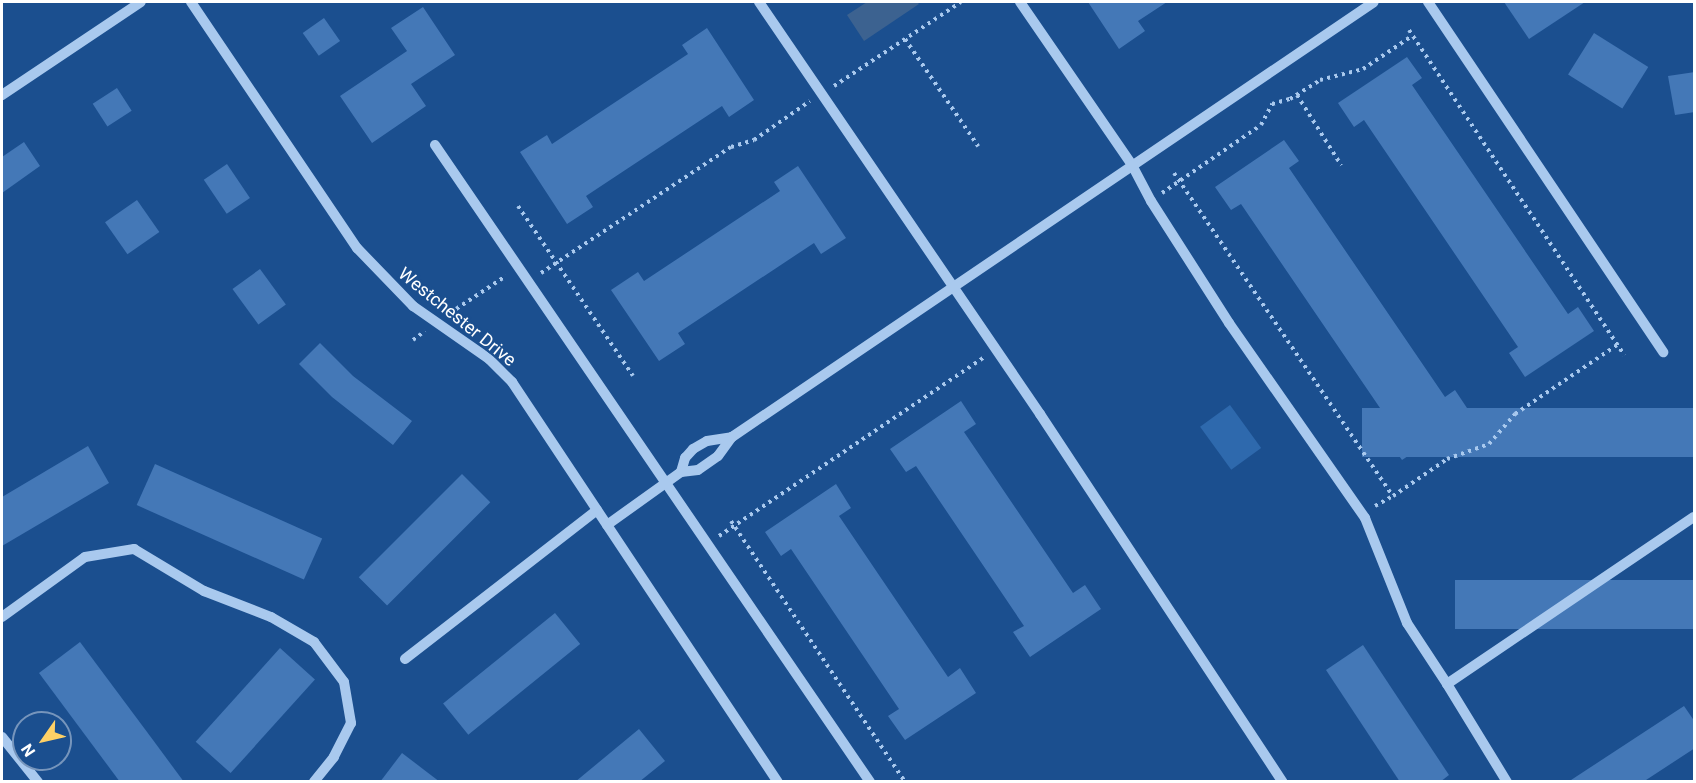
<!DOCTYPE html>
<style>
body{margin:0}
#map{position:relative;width:1696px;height:783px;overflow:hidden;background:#1b4f8f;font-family:Roboto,sans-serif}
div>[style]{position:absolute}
.green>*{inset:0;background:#2e69ad;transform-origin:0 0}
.water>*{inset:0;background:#3c6290}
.building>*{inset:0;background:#4478b7;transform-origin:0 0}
.path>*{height:4px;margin-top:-2px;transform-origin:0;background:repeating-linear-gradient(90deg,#a9c9ee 0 3px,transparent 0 7.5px)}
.minor>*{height:10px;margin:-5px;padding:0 5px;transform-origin:5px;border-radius:5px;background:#a9c9ee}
span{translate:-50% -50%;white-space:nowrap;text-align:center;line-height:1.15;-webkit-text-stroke:4.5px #1b4f8f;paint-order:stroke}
.street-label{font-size:18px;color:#fff}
.frame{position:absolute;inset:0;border:3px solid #fff;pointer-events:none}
.north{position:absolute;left:12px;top:711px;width:60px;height:60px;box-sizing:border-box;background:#1b4f8f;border:2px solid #7695bc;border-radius:50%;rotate:236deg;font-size:16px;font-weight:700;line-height:24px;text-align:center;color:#fff}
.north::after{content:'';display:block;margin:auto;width:21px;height:27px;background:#ffd166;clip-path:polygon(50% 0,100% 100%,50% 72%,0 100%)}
</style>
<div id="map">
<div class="green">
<i style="left:1230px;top:405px;width:53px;height:37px;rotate:54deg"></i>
</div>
<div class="water">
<i style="clip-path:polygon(867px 2px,917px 2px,919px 4px,864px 41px,847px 15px)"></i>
</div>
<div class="building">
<i style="clip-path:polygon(1088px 2px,1167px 2px,1138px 21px,1145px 31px,1119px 49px)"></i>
<i style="clip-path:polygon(1504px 2px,1585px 2px,1529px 39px)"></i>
<i style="clip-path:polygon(423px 7px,455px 55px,411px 84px,426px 106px,372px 143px,340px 96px,407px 51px,391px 28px)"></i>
<i style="left:324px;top:18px;width:28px;height:26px;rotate:55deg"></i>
<i style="clip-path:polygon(707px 28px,754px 100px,729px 117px,722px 106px,586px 196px,593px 207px,567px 224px,520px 152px,547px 135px,552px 144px,688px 54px,682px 45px)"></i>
<i style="left:1594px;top:33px;width:64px;height:49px;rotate:32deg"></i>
<i style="clip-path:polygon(1407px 57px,1422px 78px,1412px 85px,1568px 314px,1578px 307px,1594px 331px,1525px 377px,1509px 353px,1518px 347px,1364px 120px,1354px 127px,1338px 103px)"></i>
<i style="clip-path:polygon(1695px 72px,1695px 112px,1675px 115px,1668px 76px)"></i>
<i style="left:117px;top:88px;width:27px;height:29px;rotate:57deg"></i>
<i style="clip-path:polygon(1284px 140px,1299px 161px,1289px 168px,1445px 397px,1455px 390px,1471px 414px,1402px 460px,1386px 437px,1395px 430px,1241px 204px,1231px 210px,1215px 187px)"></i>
<i style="clip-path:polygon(24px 142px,40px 166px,2px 193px,2px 157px)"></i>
<i style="left:227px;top:164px;width:41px;height:28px;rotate:56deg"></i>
<i style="clip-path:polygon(798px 166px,846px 238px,821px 254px,814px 243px,678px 333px,685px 344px,659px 361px,611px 290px,638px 272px,644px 281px,780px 191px,774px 182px)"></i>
<i style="left:137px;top:200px;width:39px;height:39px;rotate:55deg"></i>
<i style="left:260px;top:269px;width:44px;height:34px;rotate:54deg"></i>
<i style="clip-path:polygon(320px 343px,353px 376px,412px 421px,393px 445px,332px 397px,299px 364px)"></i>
<i style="clip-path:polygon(961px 401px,976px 424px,964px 432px,1073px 593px,1085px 585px,1101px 609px,1030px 657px,1013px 632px,1024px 626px,916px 466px,906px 472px,890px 449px)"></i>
<i style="left:1695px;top:408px;width:49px;height:333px;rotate:90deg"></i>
<i style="clip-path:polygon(88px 446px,109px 483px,2px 546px,2px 497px)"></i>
<i style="left:155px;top:464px;width:183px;height:45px;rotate:24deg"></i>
<i style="left:462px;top:474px;width:40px;height:146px;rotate:45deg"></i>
<i style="clip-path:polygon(836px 484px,851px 508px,839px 516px,948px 677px,960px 668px,976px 693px,905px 740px,888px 716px,899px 709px,791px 549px,781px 556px,765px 532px)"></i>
<i style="left:1695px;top:580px;width:49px;height:240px;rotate:90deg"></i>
<i style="left:555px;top:613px;width:40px;height:144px;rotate:51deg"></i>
<i style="clip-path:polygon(80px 642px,153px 740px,184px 782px,120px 782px,39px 673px)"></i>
<i style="clip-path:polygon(1363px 645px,1449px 775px,1440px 782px,1400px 782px,1326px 670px)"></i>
<i style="left:280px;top:648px;width:47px;height:126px;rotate:42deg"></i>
<i style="clip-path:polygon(1684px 706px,1695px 722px,1695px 748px,1643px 782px,1568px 782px)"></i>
<i style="clip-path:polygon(639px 729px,665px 761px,639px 782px,575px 782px)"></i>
<i style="clip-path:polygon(402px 753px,440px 782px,380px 782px)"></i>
</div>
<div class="path">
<i style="left:1409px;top:30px;width:390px;rotate:56.5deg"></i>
<i style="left:905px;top:39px;width:130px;rotate:55.7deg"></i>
<i style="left:834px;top:86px;width:152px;rotate:-33.5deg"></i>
<i style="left:1297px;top:95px;width:83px;rotate:57.8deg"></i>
<i style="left:1174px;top:173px;width:390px;rotate:55.9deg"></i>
<i style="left:1393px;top:496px;width:65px;rotate:-34.4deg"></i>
<i style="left:1447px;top:459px;width:45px;rotate:-19.7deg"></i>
<i style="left:1489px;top:444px;width:40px;rotate:-49deg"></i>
<i style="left:1515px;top:414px;width:123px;rotate:-34.1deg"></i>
<i style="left:1162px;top:193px;width:120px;rotate:-34.5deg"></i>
<i style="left:1261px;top:125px;width:24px;rotate:-62deg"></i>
<i style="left:1272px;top:104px;width:19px;rotate:-16deg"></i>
<i style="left:1290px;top:99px;width:36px;rotate:-32deg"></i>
<i style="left:1320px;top:80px;width:44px;rotate:-14.3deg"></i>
<i style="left:1363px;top:69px;width:59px;rotate:-34deg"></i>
<i style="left:518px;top:206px;width:205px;rotate:55.9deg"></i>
<i style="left:541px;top:273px;width:228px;rotate:-33.6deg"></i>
<i style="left:731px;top:147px;width:24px;rotate:-17deg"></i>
<i style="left:754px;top:140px;width:68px;rotate:-34.9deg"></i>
<i style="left:450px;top:313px;width:67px;rotate:-33.5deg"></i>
<i style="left:413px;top:340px;width:15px;rotate:-37deg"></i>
<i style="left:1375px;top:506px;width:21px;rotate:-29deg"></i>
<i style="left:731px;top:521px;width:314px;rotate:56.3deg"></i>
<i style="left:719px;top:536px;width:320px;rotate:-34deg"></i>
</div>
<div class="minor">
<i style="left:191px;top:2px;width:297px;rotate:56deg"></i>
<i style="left:357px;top:248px;width:81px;rotate:46deg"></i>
<i style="left:413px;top:306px;width:93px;rotate:34.9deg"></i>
<i style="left:489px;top:359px;width:33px;rotate:45deg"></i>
<i style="left:512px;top:382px;width:480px;rotate:56.4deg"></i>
<i style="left:759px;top:2px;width:499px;rotate:55.7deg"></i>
<i style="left:1040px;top:414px;width:441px;rotate:56.6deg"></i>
<i style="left:1020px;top:2px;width:198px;rotate:55.5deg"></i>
<i style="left:1132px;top:165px;width:41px;rotate:62.2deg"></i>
<i style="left:1151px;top:201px;width:145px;rotate:57.4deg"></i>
<i style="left:1229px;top:323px;width:238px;rotate:55.1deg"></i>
<i style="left:1365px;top:518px;width:113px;rotate:68.2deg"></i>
<i style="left:1407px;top:623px;width:73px;rotate:56.7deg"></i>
<i style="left:1428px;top:2px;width:422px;rotate:56.1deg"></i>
<i style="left:2px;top:95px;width:167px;rotate:-33.8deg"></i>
<i style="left:435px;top:145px;width:771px;rotate:55.67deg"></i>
<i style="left:681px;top:472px;width:15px;rotate:-74deg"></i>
<i style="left:685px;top:458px;width:12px;rotate:-48deg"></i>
<i style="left:693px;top:449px;width:16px;rotate:-30deg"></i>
<i style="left:707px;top:441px;width:25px;rotate:-9deg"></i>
<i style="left:607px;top:525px;width:91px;rotate:-35.6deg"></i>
<i style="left:681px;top:472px;width:17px;rotate:-7deg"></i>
<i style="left:698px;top:470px;width:24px;rotate:-35deg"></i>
<i style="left:718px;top:456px;width:24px;rotate:-54deg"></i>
<i style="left:732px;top:437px;width:775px;rotate:-34.12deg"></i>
<i style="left:2px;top:617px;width:102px;rotate:-35.9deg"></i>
<i style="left:85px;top:557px;width:50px;rotate:-9.3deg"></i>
<i style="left:134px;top:549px;width:82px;rotate:31deg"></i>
<i style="left:204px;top:591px;width:72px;rotate:21.2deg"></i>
<i style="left:271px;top:617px;width:50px;rotate:30.2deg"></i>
<i style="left:314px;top:642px;width:50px;rotate:53.1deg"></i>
<i style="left:344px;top:682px;width:42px;rotate:80.3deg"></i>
<i style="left:351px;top:723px;width:38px;rotate:117deg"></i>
<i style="left:334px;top:757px;width:32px;rotate:129deg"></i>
<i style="left:405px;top:659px;width:243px;rotate:-37.8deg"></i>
<i style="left:2px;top:737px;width:58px;rotate:51.3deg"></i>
<i style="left:1507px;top:782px;width:115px;rotate:-121.5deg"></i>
<i style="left:1447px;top:684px;width:298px;rotate:-34.1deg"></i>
</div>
<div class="street-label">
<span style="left:457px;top:317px;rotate:39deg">Westchester Drive</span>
</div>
<div class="frame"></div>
<div class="north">N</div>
</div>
